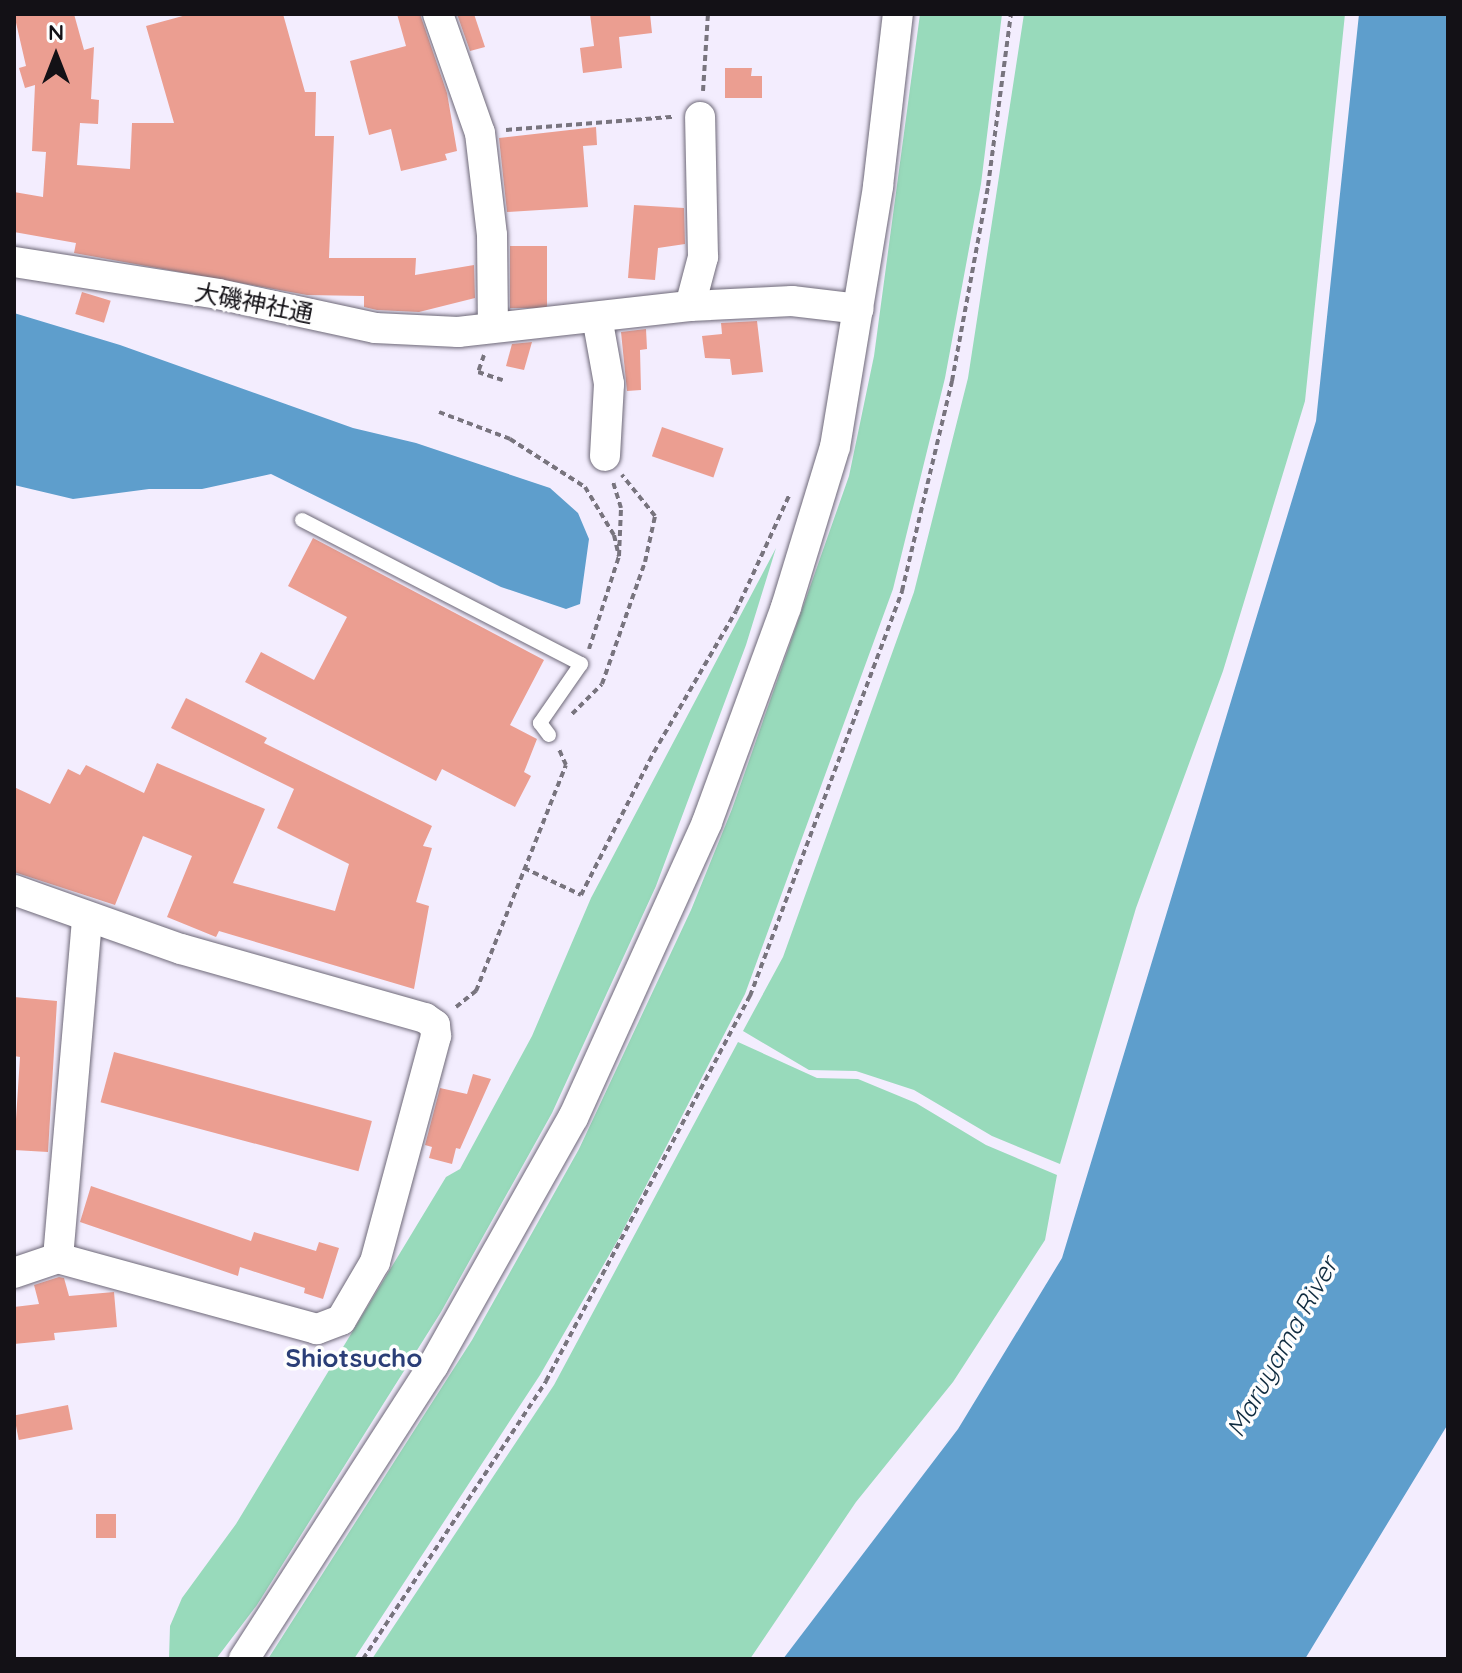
<!DOCTYPE html>
<meta charset="utf-8">
<style>
body{margin:0}
#map{position:relative;width:1462px;height:1673px;overflow:hidden;background:#f3edfe;font-family:Quicksand,"Noto Sans JP",sans-serif}
div>[style]{position:absolute}
.green>*{inset:0;background:#98dabb}
.water>*{inset:0;background:#5e9ecc}
.building>*{inset:0;background:#eb9e91;transform-origin:0 0}
.path>*{height:4px;margin-top:-2px;transform-origin:0;background:repeating-linear-gradient(90deg,#78747e 0 6px,transparent 0 10px)}
.roads{filter:drop-shadow(0 0 2px #6e6978) drop-shadow(0 0 2px #6e6978)}
.lane>*{height:14px;margin:-7px;padding:0 7px;transform-origin:7px;border-radius:7px;background:#fff}
.street>*{height:30px;margin:-15px;padding:0 15px;transform-origin:15px;border-radius:15px;background:#fff}
span{translate:-50% -50%;white-space:nowrap;text-align:center;line-height:1.15;-webkit-text-stroke:7px #fefefe;paint-order:stroke}
.street-label{font-size:24px;color:#131116}
.water-label{font-size:26px;color:#102c40;font-style:italic}
.neighbourhood-label{font-size:26px;color:#2b3e77;font-weight:700}
.frame{position:absolute;inset:0;border:16px solid #131116;pointer-events:none}
.north{position:absolute;left:16px;top:16px;width:80px;height:80px;-webkit-text-stroke:6px #fefefe;paint-order:stroke;rotate:0deg;font-size:22px;font-weight:700;line-height:32px;text-align:center;color:#131116}
.north::after{content:'';display:block;margin:auto;width:28px;height:36px;background:#131116;clip-path:polygon(50% 0,100% 100%,50% 72%,0 100%)}
</style>
<div id="map">
<div class="green">
<i style="clip-path:polygon(920px 14px,1002px 14px,981px 184px,945px 378px,893px 589px,745px 994px,619px 1238px,540px 1375px,354px 1659px,268px 1659px,472px 1340px,579px 1149px,691px 910px,732px 809px,849px 476px,874px 356px)"></i>
<i style="clip-path:polygon(1024px 14px,1345px 14px,1305px 401px,1223px 671px,1136px 908px,1060px 1164px,992px 1136px,914px 1090px,856px 1071px,809px 1070px,743px 1031px,783px 957px,914px 592px,968px 378px)"></i>
<i style="clip-path:polygon(776px 548px,746px 645px,656px 886px,552px 1113px,441px 1312px,257px 1605px,216px 1659px,169px 1659px,170px 1626px,182px 1598px,236px 1524px,446px 1177px,460px 1169px,532px 1036px,591px 898px)"></i>
<i style="clip-path:polygon(738px 1042px,817px 1078px,858px 1079px,916px 1103px,986px 1145px,1057px 1175px,1045px 1240px,953px 1382px,856px 1502px,750px 1659px,372px 1659px,554px 1385px)"></i>
</div>
<div class="water">
<i style="clip-path:polygon(1359px 14px,1448px 14px,1448px 1424px,1305px 1659px,783px 1659px,958px 1429px,1062px 1258px,1316px 421px)"></i>
<i style="clip-path:polygon(14px 313px,120px 345px,353px 428px,416px 443px,550px 488px,578px 513px,589px 539px,580px 604px,566px 609px,501px 587px,271px 474px,202px 489px,149px 489px,73px 499px,14px 485px)"></i>
</div>
<div class="building">
<i style="clip-path:polygon(14px 14px,74px 14px,84px 50px,94px 47px,91px 99px,99px 100px,98px 124px,80px 123px,77px 165px,130px 169px,132px 123px,174px 123px,146px 26px,190px 14px,283px 14px,305px 92px,316px 92px,315px 136px,334px 136px,329px 258px,416px 258px,415px 275px,474px 265px,475px 298px,419px 312px,377px 310px,364px 307px,364px 296px,307px 295px,74px 253px,76px 243px,14px 232px,14px 192px,43px 197px,46px 152px,32px 151px,35px 85px,25px 88px,19px 68px,26px 66px)"></i>
<i style="clip-path:polygon(397px 14px,420px 14px,447px 93px,457px 151px,445px 154px,447px 160px,401px 171px,391px 129px,369px 135px,350px 61px,406px 46px)"></i>
<i style="clip-path:polygon(457px 14px,474px 14px,485px 47px,470px 51px)"></i>
<i style="clip-path:polygon(590px 14px,650px 14px,652px 33px,619px 37px,622px 68px,583px 73px,580px 48px,594px 46px)"></i>
<i style="clip-path:polygon(725px 68px,752px 68px,751px 76px,762px 76px,762px 98px,725px 98px)"></i>
<i style="clip-path:polygon(596px 127px,597px 145px,583px 146px,588px 207px,507px 212px,499px 138px)"></i>
<i style="clip-path:polygon(634px 205px,684px 208px,685px 244px,658px 248px,655px 280px,628px 278px)"></i>
<i style="left:510px;top:246px;width:37px;height:62px"></i>
<i style="left:82px;top:292px;width:30px;height:23px;rotate:17deg"></i>
<i style="clip-path:polygon(757px 321px,763px 372px,732px 375px,730px 359px,705px 358px,702px 336px,722px 334px,721px 323px)"></i>
<i style="clip-path:polygon(646px 329px,647px 349px,640px 350px,641px 390px,627px 391px,621px 332px)"></i>
<i style="clip-path:polygon(532px 342px,524px 370px,506px 366px,512px 344px)"></i>
<i style="left:662px;top:427px;width:65px;height:31px;rotate:19deg"></i>
<i style="clip-path:polygon(313px 538px,544px 660px,510px 725px,537px 739px,524px 772px,531px 776px,515px 807px,442px 769px,436px 781px,245px 682px,261px 652px,314px 680px,347px 617px,288px 586px)"></i>
<i style="clip-path:polygon(186px 698px,267px 738px,264px 743px,432px 826px,423px 846px,432px 848px,416px 902px,429px 906px,414px 989px,219px 931px,216px 937px,167px 917px,192px 856px,143px 836px,115px 905px,14px 872px,14px 787px,50px 804px,68px 769px,80px 775px,86px 765px,144px 793px,157px 763px,265px 809px,233px 883px,335px 911px,349px 864px,277px 828px,294px 789px,171px 728px)"></i>
<i style="clip-path:polygon(14px 997px,57px 1001px,48px 1152px,14px 1150px,20px 1057px,14px 1056px)"></i>
<i style="left:114px;top:1052px;width:267px;height:52px;rotate:15deg"></i>
<i style="clip-path:polygon(473px 1074px,491px 1079px,460px 1149px,456px 1148px,452px 1164px,429px 1158px,432px 1147px,425px 1145px,440px 1088px,467px 1094px)"></i>
<i style="clip-path:polygon(91px 1186px,251px 1241px,254px 1232px,316px 1251px,319px 1242px,339px 1248px,323px 1299px,304px 1293px,305px 1288px,240px 1267px,238px 1276px,80px 1222px)"></i>
<i style="clip-path:polygon(59px 1277px,64px 1278px,69px 1296px,114px 1292px,117px 1327px,54px 1333px,55px 1340px,14px 1344px,14px 1307px,39px 1304px,34px 1285px)"></i>
<i style="left:68px;top:1405px;width:25px;height:55px;rotate:79deg"></i>
<i style="left:96px;top:1514px;width:20px;height:24px"></i>
</div>
<div class="path">
<i style="left:703px;top:91px;width:77px;rotate:-86.3deg"></i>
<i style="left:506px;top:130px;width:168px;rotate:-4.5deg"></i>
<i style="left:484px;top:355px;width:18px;rotate:109deg"></i>
<i style="left:478px;top:372px;width:26px;rotate:18deg"></i>
<i style="left:439px;top:412px;width:76px;rotate:20.8deg"></i>
<i style="left:510px;top:439px;width:89px;rotate:32.6deg"></i>
<i style="left:585px;top:487px;width:56px;rotate:58.9deg"></i>
<i style="left:614px;top:535px;width:22px;rotate:77deg"></i>
<i style="left:589px;top:649px;width:98px;rotate:-72.1deg"></i>
<i style="left:619px;top:556px;width:48px;rotate:-87.6deg"></i>
<i style="left:621px;top:508px;width:28px;rotate:-107deg"></i>
<i style="left:572px;top:714px;width:42px;rotate:-45deg"></i>
<i style="left:602px;top:684px;width:129px;rotate:-70.6deg"></i>
<i style="left:645px;top:562px;width:47px;rotate:-77.7deg"></i>
<i style="left:655px;top:516px;width:53px;rotate:-128.8deg"></i>
<i style="left:524px;top:868px;width:63px;rotate:25.3deg"></i>
<i style="left:581px;top:895px;width:161px;rotate:-63deg"></i>
<i style="left:654px;top:752px;width:163px;rotate:-59.8deg"></i>
<i style="left:736px;top:611px;width:127px;rotate:-65.3deg"></i>
<i style="left:456px;top:1007px;width:26px;rotate:-39deg"></i>
<i style="left:476px;top:991px;width:243px;rotate:-68.3deg"></i>
<i style="left:566px;top:765px;width:17px;rotate:-114deg"></i>
<i style="left:363px;top:1659px;width:333px;rotate:-56.6deg"></i>
<i style="left:546px;top:1381px;width:436px;rotate:-62.1deg"></i>
<i style="left:750px;top:996px;width:433px;rotate:-69.4deg"></i>
<i style="left:902px;top:591px;width:216px;rotate:-76.6deg"></i>
<i style="left:952px;top:381px;width:198px;rotate:-79.5deg"></i>
<i style="left:988px;top:186px;width:174px;rotate:-82.4deg"></i>
</div>
<div class="roads">
<div class="lane">
<i style="left:302px;top:520px;width:314px;rotate:27.3deg"></i>
<i style="left:581px;top:664px;width:72px;rotate:124.8deg"></i>
<i style="left:540px;top:723px;width:15px;rotate:53deg"></i>
</div>
<div class="street">
<i style="left:438px;top:14px;width:126px;rotate:70.6deg"></i>
<i style="left:480px;top:133px;width:103px;rotate:83.3deg"></i>
<i style="left:492px;top:235px;width:91px;rotate:89.4deg"></i>
<i style="left:14px;top:262px;width:206px;rotate:8.9deg"></i>
<i style="left:218px;top:294px;width:161px;rotate:12.2deg"></i>
<i style="left:375px;top:328px;width:83px;rotate:2.8deg"></i>
<i style="left:458px;top:332px;width:233px;rotate:-6.4deg"></i>
<i style="left:690px;top:306px;width:102px;rotate:-2.8deg"></i>
<i style="left:792px;top:301px;width:67px;rotate:6.8deg"></i>
<i style="left:690px;top:306px;width:51px;rotate:-75.1deg"></i>
<i style="left:703px;top:257px;width:140px;rotate:-91.2deg"></i>
<i style="left:597px;top:317px;width:68px;rotate:79.8deg"></i>
<i style="left:609px;top:384px;width:72px;rotate:93.2deg"></i>
<i style="left:14px;top:890px;width:177px;rotate:19.5deg"></i>
<i style="left:181px;top:949px;width:254px;rotate:15.8deg"></i>
<i style="left:425px;top:1018px;width:12px;rotate:35deg"></i>
<i style="left:435px;top:1025px;width:11px;rotate:85deg"></i>
<i style="left:436px;top:1036px;width:234px;rotate:105.1deg"></i>
<i style="left:375px;top:1262px;width:67px;rotate:120.4deg"></i>
<i style="left:341px;top:1320px;width:26px;rotate:159deg"></i>
<i style="left:317px;top:1329px;width:269px;rotate:-164.7deg"></i>
<i style="left:58px;top:1258px;width:46px;rotate:161.2deg"></i>
<i style="left:58px;top:1258px;width:342px;rotate:-85.1deg"></i>
<i style="left:244px;top:1659px;width:349px;rotate:-57.2deg"></i>
<i style="left:433px;top:1366px;width:285px;rotate:-60.6deg"></i>
<i style="left:573px;top:1118px;width:325px;rotate:-65.6deg"></i>
<i style="left:707px;top:822px;width:229px;rotate:-69.8deg"></i>
<i style="left:786px;top:607px;width:167px;rotate:-73deg"></i>
<i style="left:835px;top:447px;width:265px;rotate:-80.6deg"></i>
<i style="left:878px;top:186px;width:173px;rotate:-83.4deg"></i>
</div>
</div>
<div class="street-label">
<span style="left:254px;top:303px;rotate:11deg">大磯神社通</span>
</div>
<div class="water-label">
<span style="left:1282px;top:1347px;rotate:-61deg">Maruyama River</span>
</div>
<div class="neighbourhood-label">
<span style="left:354px;top:1358px">Shiotsucho</span>
</div>
<div class="frame"></div>
<div class="north">N</div>
</div>
